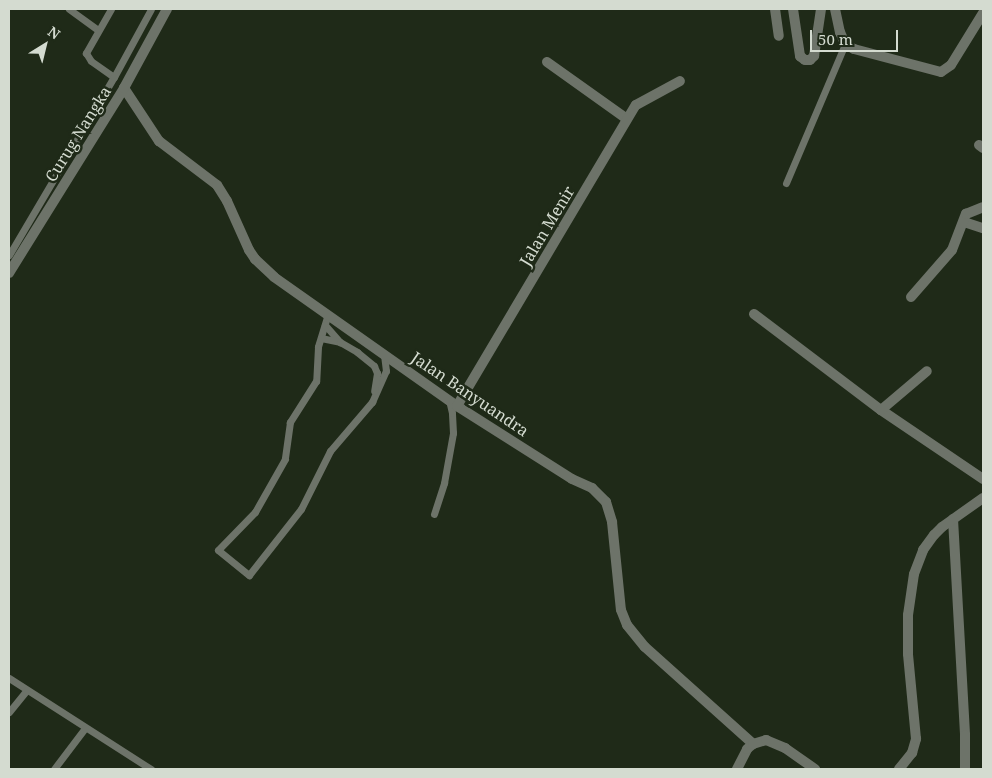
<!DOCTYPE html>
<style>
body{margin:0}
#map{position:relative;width:992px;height:778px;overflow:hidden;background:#1f2a18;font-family:"Noto Serif",serif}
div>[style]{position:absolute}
.service>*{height:7px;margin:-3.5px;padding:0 3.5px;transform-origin:3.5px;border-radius:3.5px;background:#6d7369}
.minor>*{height:10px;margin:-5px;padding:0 5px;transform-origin:5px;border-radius:5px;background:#6d7369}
span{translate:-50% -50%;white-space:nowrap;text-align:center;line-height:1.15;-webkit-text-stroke:5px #1f2a18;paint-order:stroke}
.street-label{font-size:16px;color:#d4dbd0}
.frame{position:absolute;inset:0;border:10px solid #d4dbd0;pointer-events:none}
.north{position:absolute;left:20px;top:20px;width:50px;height:50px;-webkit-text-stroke:4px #1f2a18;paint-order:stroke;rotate:36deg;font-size:14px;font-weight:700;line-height:20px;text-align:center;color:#d4dbd0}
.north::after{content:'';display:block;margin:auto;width:18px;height:22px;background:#d4dbd0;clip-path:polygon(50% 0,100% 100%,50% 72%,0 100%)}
.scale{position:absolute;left:810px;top:30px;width:88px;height:22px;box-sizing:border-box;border:2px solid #d4dbd0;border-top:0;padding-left:6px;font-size:15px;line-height:18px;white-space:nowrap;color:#d4dbd0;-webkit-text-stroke:4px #1f2a18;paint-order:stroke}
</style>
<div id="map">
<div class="service">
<i style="left:69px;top:9px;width:36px;rotate:36deg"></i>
<i style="left:111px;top:9px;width:51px;rotate:119.6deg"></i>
<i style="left:86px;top:53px;width:9px;rotate:58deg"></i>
<i style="left:91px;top:61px;width:28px;rotate:35deg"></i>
<i style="left:786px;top:183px;width:151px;rotate:-67deg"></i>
<i style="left:9px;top:255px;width:207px;rotate:-59.5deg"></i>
<i style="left:114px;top:77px;width:77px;rotate:-61.4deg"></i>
<i style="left:327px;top:317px;width:31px;rotate:107deg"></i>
<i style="left:318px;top:347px;width:34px;rotate:93deg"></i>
<i style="left:316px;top:381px;width:49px;rotate:122.4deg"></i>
<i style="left:290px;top:422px;width:37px;rotate:98deg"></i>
<i style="left:285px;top:459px;width:61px;rotate:119.5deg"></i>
<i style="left:255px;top:512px;width:53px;rotate:134.2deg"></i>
<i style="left:218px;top:550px;width:40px;rotate:39deg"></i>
<i style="left:249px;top:575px;width:84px;rotate:-51.8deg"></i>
<i style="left:301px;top:509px;width:65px;rotate:-63.4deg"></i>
<i style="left:330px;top:451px;width:65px;rotate:-49.4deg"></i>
<i style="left:372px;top:402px;width:34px;rotate:-66deg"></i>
<i style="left:386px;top:371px;width:17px;rotate:-97deg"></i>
<i style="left:325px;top:325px;width:23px;rotate:49deg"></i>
<i style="left:321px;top:338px;width:19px;rotate:12deg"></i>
<i style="left:340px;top:342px;width:20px;rotate:30deg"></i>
<i style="left:357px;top:352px;width:22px;rotate:39deg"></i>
<i style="left:374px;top:366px;width:8px;rotate:67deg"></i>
<i style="left:377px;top:373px;width:18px;rotate:99deg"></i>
<i style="left:434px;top:514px;width:33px;rotate:-72deg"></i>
<i style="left:444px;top:483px;width:51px;rotate:-79.8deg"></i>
<i style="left:453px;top:433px;width:20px;rotate:-93deg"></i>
<i style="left:452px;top:413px;width:13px;rotate:-103deg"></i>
<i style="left:9px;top:678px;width:169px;rotate:32.7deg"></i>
<i style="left:9px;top:712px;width:28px;rotate:-51deg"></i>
<i style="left:54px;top:769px;width:51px;rotate:-52.9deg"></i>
</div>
<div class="minor">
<i style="left:775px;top:9px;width:27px;rotate:82deg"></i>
<i style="left:793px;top:9px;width:48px;rotate:81.5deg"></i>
<i style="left:800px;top:56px;width:6px;rotate:39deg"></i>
<i style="left:805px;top:60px;width:5px"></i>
<i style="left:810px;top:60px;width:6px;rotate:-45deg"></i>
<i style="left:814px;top:56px;width:48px;rotate:-81.5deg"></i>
<i style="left:835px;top:9px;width:24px;rotate:78deg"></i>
<i style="left:840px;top:32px;width:13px;rotate:67deg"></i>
<i style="left:845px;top:44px;width:10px;rotate:29deg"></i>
<i style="left:854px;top:49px;width:90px;rotate:14.8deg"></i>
<i style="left:941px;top:72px;width:12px;rotate:-35deg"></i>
<i style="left:951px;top:65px;width:61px;rotate:-58.4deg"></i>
<i style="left:547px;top:62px;width:98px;rotate:35.5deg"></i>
<i style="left:124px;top:88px;width:64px;rotate:56.6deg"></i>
<i style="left:159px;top:141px;width:73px;rotate:37.2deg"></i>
<i style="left:217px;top:185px;width:19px;rotate:58deg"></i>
<i style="left:227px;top:201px;width:54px;rotate:65.8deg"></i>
<i style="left:249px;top:250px;width:11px;rotate:56deg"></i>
<i style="left:255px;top:259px;width:26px;rotate:43deg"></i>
<i style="left:274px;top:277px;width:224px;rotate:35.2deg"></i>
<i style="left:457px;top:406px;width:136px;rotate:32.4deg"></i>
<i style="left:572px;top:479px;width:22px;rotate:24deg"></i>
<i style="left:592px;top:488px;width:20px;rotate:45deg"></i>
<i style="left:606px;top:502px;width:21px;rotate:73deg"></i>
<i style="left:612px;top:522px;width:88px;rotate:84.2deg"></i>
<i style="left:621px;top:610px;width:16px;rotate:68deg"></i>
<i style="left:627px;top:625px;width:28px;rotate:51deg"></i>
<i style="left:645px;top:647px;width:145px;rotate:41.9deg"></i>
<i style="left:979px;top:145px;width:5px;rotate:37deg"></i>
<i style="left:964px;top:222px;width:20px;rotate:18deg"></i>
<i style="left:9px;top:273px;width:218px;rotate:-58.1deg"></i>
<i style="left:124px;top:88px;width:90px;rotate:-61.4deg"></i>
<i style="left:911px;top:297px;width:62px;rotate:-48.9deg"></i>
<i style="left:952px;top:250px;width:39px;rotate:-69deg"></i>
<i style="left:966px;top:214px;width:18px;rotate:-22deg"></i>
<i style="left:754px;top:314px;width:159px;rotate:37.1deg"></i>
<i style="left:881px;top:410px;width:123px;rotate:34.1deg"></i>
<i style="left:457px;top:406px;width:350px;rotate:-59.3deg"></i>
<i style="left:636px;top:105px;width:50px;rotate:-28.6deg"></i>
<i style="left:881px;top:410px;width:60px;rotate:-40.3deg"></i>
<i style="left:953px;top:519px;width:216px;rotate:86.8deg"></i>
<i style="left:965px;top:735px;width:34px;rotate:90deg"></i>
<i style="left:737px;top:769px;width:22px;rotate:-63deg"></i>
<i style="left:747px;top:749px;width:8px;rotate:-40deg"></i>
<i style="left:753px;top:744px;width:14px;rotate:-17deg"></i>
<i style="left:766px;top:740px;width:21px;rotate:23deg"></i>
<i style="left:785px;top:748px;width:37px;rotate:35deg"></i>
<i style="left:899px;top:769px;width:21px;rotate:-51deg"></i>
<i style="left:912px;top:753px;width:15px;rotate:-74deg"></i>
<i style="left:916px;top:739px;width:85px;rotate:-95.4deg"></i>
<i style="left:908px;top:654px;width:39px;rotate:-90deg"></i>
<i style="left:908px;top:615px;width:41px;rotate:-81.7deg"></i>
<i style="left:914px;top:574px;width:26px;rotate:-69deg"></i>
<i style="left:923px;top:550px;width:19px;rotate:-54deg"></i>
<i style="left:934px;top:535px;width:11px;rotate:-45deg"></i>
<i style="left:942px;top:527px;width:50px;rotate:-35.3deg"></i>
</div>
<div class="street-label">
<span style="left:78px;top:134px;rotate:-58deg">Curug Nangka</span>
<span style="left:547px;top:226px;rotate:-59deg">Jalan Menir</span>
<span style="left:470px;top:394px;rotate:34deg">Jalan Banyuandra</span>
</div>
<div class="frame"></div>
<div class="north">N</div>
<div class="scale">50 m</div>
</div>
